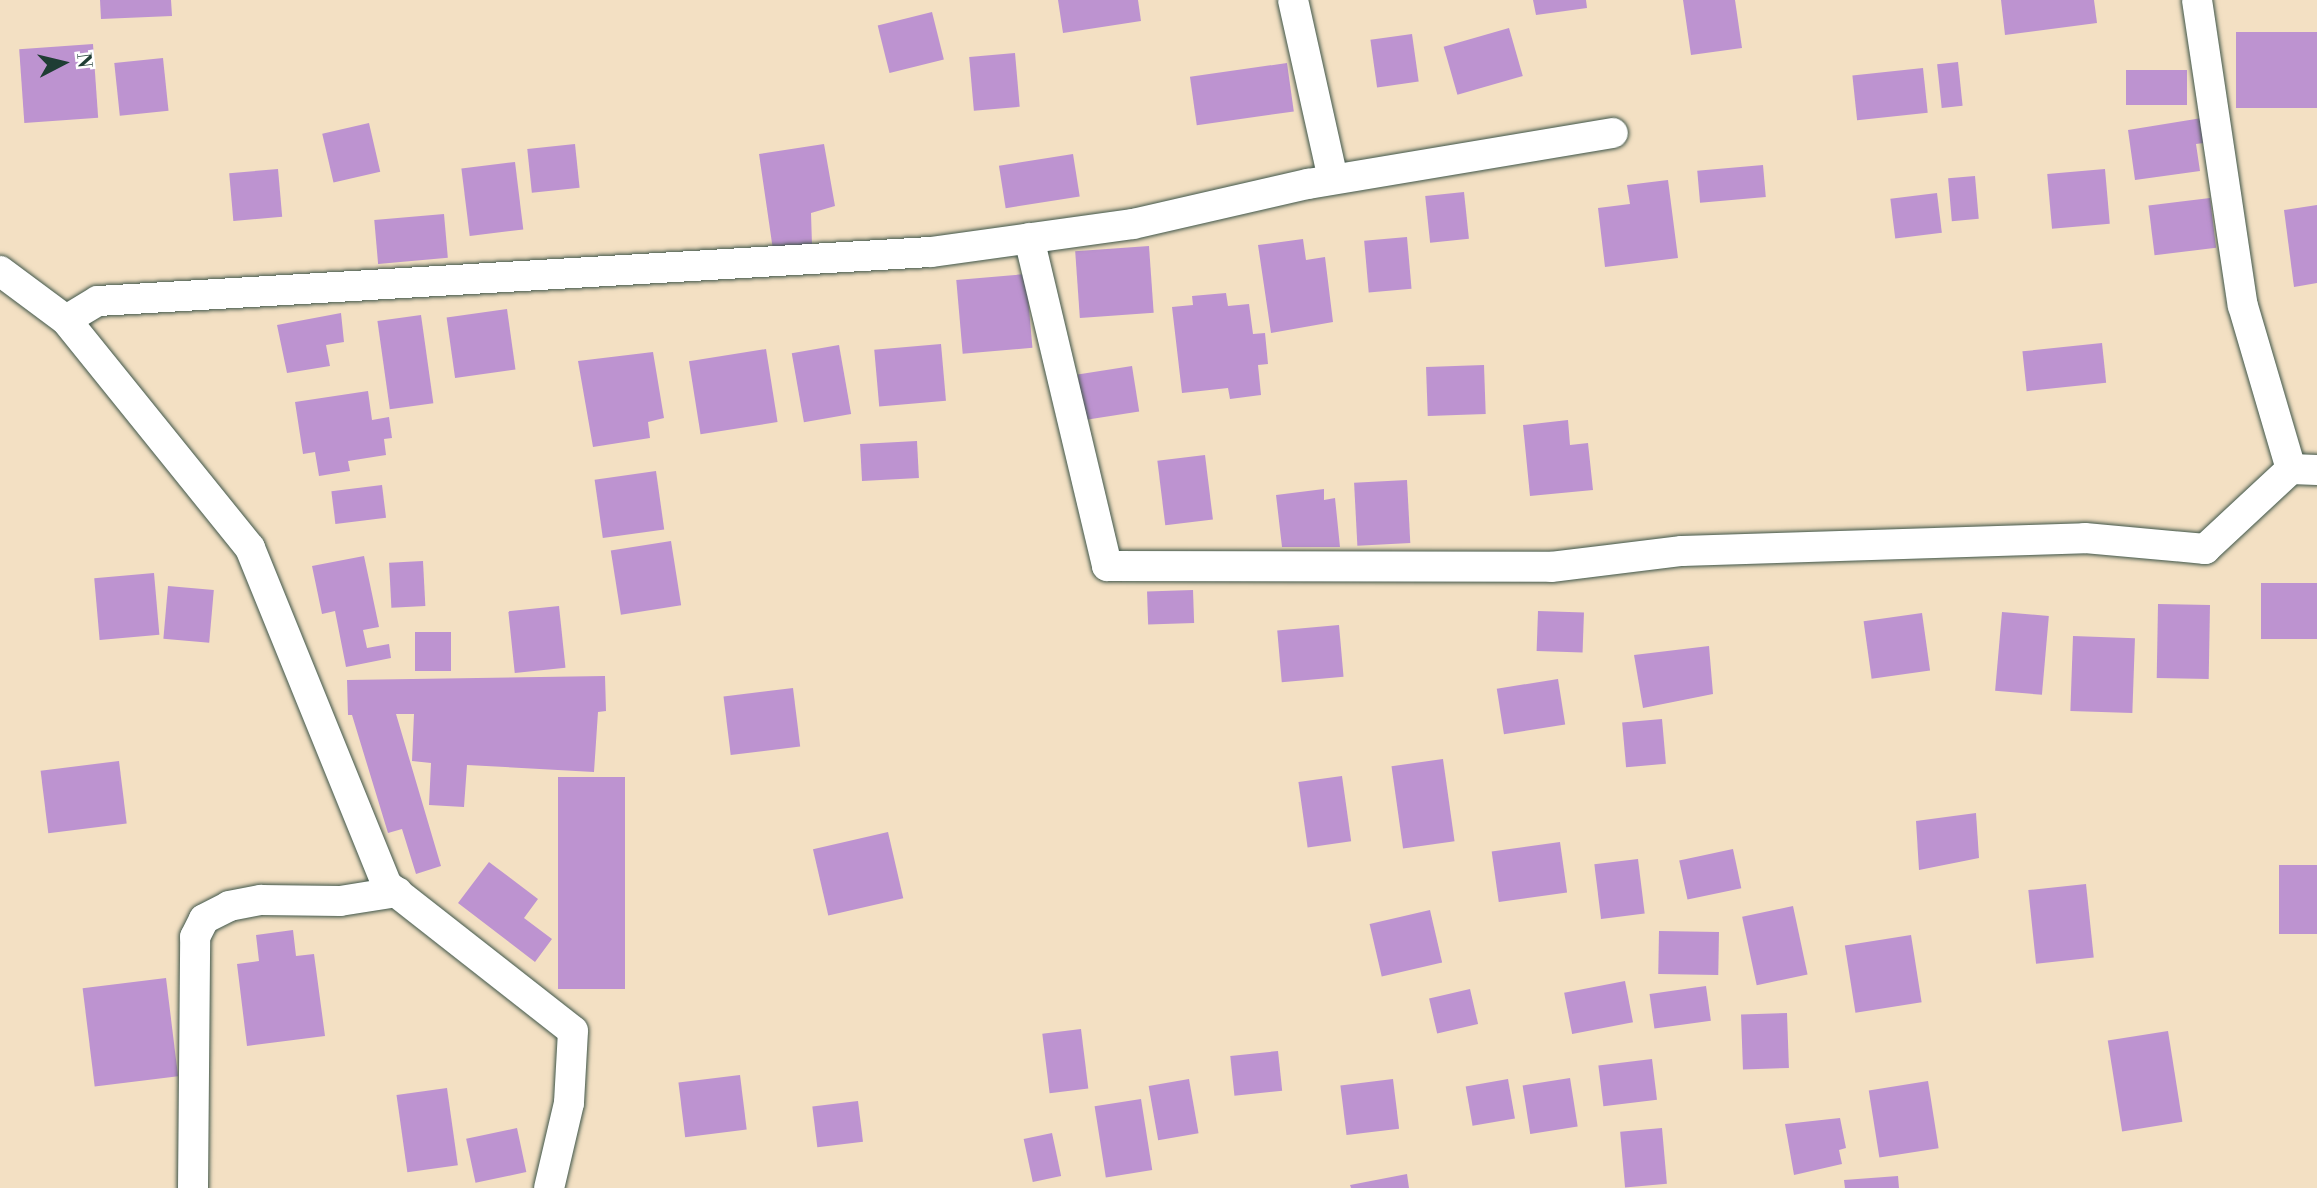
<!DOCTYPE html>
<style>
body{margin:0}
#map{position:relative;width:2317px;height:1188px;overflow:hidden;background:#f3e0c3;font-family:"Libre Bodoni",serif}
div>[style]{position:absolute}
.building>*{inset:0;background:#bd93d0;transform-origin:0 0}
.roads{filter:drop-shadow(0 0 2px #3f5549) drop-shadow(0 0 2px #3f5549)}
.minor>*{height:30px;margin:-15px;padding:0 15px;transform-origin:15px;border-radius:15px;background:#fff}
span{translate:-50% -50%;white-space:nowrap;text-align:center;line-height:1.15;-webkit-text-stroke:5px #fff;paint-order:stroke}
.north{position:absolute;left:28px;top:28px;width:70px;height:70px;-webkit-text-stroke:5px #fff;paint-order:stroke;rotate:83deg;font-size:19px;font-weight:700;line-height:28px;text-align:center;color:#1f3d34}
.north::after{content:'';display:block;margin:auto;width:24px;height:32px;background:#1f3d34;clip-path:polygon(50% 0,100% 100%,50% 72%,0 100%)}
</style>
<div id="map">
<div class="building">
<i style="clip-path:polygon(100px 0,171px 0,172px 16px,101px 19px)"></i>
<i style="clip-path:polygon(1058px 0,1138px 0,1141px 21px,1063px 33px)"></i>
<i style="clip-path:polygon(1533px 0,1586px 0,1587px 8px,1536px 15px)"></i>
<i style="clip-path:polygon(1683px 0,1735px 0,1742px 48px,1691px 55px)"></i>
<i style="clip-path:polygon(2001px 0,2094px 0,2097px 23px,2005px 35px)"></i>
<i style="left:932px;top:12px;width:49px;height:56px;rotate:76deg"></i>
<i style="left:1509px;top:28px;width:50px;height:68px;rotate:74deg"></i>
<i style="left:2317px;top:32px;width:76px;height:81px;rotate:90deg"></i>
<i style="left:1412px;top:34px;width:48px;height:42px;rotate:82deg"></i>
<i style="left:93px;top:44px;width:74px;height:74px;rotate:86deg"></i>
<i style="left:1015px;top:53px;width:54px;height:46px;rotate:85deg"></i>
<i style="left:163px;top:58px;width:53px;height:49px;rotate:84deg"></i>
<i style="left:1958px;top:62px;width:44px;height:21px;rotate:84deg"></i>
<i style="left:1287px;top:63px;width:49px;height:98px;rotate:82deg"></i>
<i style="left:1923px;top:68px;width:45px;height:71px;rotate:84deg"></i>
<i style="left:2187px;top:70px;width:35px;height:61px;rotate:90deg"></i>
<i style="clip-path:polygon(2208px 117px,2211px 142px,2196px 144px,2200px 171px,2135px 180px,2128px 130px)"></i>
<i style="left:369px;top:123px;width:50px;height:48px;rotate:77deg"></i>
<i style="left:575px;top:144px;width:44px;height:48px;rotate:84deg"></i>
<i style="clip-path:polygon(824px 144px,835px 206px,811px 213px,812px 245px,773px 250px,759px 154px)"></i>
<i style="left:1073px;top:154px;width:43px;height:75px;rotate:81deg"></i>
<i style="left:515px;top:162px;width:68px;height:54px;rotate:83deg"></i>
<i style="left:1763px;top:165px;width:32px;height:66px;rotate:85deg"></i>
<i style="left:278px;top:169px;width:48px;height:49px;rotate:85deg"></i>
<i style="left:2105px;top:169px;width:55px;height:58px;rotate:85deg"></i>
<i style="left:1975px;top:176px;width:43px;height:27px;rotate:85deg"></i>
<i style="clip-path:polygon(1668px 180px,1678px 258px,1605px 267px,1598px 208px,1630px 204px,1627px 185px)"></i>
<i style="left:1464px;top:192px;width:47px;height:39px;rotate:84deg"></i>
<i style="left:1937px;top:193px;width:40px;height:47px;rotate:83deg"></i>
<i style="left:2210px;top:198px;width:50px;height:62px;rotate:83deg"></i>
<i style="clip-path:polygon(2317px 205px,2317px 283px,2294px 287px,2284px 210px)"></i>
<i style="left:444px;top:214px;width:44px;height:70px;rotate:85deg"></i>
<i style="left:1407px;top:237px;width:52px;height:43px;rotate:85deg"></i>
<i style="clip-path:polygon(1303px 239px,1306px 260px,1325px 257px,1333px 322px,1271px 333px,1258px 245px)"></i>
<i style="left:1149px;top:246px;width:67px;height:74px;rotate:86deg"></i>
<i style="left:1026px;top:274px;width:74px;height:70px;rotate:85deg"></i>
<i style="clip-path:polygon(1226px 293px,1228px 306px,1249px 304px,1253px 334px,1265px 333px,1268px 364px,1258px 365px,1261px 395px,1230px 399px,1228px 388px,1182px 393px,1172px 307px,1193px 305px,1192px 296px)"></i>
<i style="left:507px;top:309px;width:61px;height:61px;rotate:82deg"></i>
<i style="clip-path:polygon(341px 313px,344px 342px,326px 345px,330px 366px,287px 373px,277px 325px)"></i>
<i style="left:421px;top:315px;width:89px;height:44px;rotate:82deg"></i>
<i style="left:2102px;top:343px;width:40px;height:80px;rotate:84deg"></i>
<i style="left:941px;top:344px;width:57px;height:67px;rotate:85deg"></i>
<i style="left:839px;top:345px;width:70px;height:48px;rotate:80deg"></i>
<i style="left:766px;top:349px;width:74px;height:78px;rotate:81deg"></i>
<i style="clip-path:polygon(653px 352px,664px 418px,648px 422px,650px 438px,593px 447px,578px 361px)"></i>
<i style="left:1484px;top:365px;width:49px;height:58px;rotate:88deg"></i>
<i style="left:1132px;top:366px;width:46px;height:55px;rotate:81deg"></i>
<i style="clip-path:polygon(368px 391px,372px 420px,389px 417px,392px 438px,384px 439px,386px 455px,348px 461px,350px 471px,319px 476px,315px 452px,303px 454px,295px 402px)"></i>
<i style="clip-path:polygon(1568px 420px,1570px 445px,1588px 443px,1593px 490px,1530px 496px,1523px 425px)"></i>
<i style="left:917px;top:441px;width:37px;height:57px;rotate:87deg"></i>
<i style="left:1205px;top:455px;width:65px;height:48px;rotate:83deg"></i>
<i style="left:656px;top:471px;width:59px;height:62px;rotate:82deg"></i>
<i style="left:1407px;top:480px;width:63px;height:53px;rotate:87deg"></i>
<i style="left:382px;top:485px;width:33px;height:51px;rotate:83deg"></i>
<i style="clip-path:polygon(1324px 489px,1324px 500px,1335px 498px,1340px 547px,1282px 547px,1276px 495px)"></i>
<i style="left:671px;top:541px;width:65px;height:61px;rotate:81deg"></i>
<i style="clip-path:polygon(364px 556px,379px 627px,363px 630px,367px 648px,389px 644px,391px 658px,346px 667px,335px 611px,322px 614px,312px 566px)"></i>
<i style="left:423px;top:561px;width:45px;height:34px;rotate:87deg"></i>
<i style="left:154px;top:573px;width:62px;height:60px;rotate:85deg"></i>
<i style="left:2317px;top:583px;width:56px;height:56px;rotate:90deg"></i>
<i style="left:168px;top:586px;width:46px;height:53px;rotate:5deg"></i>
<i style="left:1193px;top:590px;width:33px;height:46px;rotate:88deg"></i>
<i style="left:2158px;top:604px;width:52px;height:74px;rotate:1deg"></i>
<i style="left:559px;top:606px;width:62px;height:51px;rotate:84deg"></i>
<i style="left:1538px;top:611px;width:46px;height:40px;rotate:2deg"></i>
<i style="left:2002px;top:612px;width:47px;height:79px;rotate:5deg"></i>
<i style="left:1922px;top:613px;width:58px;height:59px;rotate:82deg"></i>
<i style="left:1339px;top:625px;width:52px;height:62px;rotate:85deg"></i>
<i style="left:415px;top:632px;width:36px;height:39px"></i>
<i style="left:2073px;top:636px;width:62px;height:75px;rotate:2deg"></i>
<i style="clip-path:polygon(1709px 646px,1713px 694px,1643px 708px,1634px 655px)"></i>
<i style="clip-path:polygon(605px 676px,606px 711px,598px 712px,594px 772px,467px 765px,464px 807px,429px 805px,431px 763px,412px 761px,414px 714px,396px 714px,441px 866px,416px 874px,402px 829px,388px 833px,352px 715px,348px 715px,347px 680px)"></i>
<i style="left:1558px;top:679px;width:46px;height:62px;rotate:81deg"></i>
<i style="left:793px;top:688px;width:59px;height:70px;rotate:83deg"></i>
<i style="left:1662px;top:719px;width:45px;height:40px;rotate:85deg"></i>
<i style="left:1443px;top:759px;width:83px;height:52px;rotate:82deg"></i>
<i style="left:119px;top:761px;width:63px;height:79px;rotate:83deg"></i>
<i style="left:1342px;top:776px;width:66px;height:44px;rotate:82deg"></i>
<i style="left:558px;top:777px;width:67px;height:212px"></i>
<i style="clip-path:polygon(1976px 813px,1979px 858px,1919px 870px,1916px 821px)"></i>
<i style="left:888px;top:832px;width:68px;height:77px;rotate:77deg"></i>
<i style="left:1560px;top:842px;width:51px;height:69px;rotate:82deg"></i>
<i style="left:1733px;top:849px;width:40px;height:55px;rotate:78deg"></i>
<i style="left:1638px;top:859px;width:55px;height:44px;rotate:83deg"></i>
<i style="clip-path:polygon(489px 862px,538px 899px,524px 918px,552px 939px,535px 962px,458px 903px)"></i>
<i style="left:2317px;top:865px;width:69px;height:38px;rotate:90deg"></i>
<i style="left:2086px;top:884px;width:74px;height:58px;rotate:84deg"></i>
<i style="left:1793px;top:906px;width:70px;height:52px;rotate:78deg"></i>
<i style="left:1430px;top:910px;width:54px;height:62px;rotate:77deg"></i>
<i style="clip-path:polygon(293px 930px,296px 956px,314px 954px,325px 1036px,247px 1046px,237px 964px,259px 961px,256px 935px)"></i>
<i style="left:1659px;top:931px;width:60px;height:43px;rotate:1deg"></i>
<i style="left:1911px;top:935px;width:68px;height:67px;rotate:81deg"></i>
<i style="left:166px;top:978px;width:99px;height:84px;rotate:83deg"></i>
<i style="left:1625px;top:981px;width:42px;height:62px;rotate:79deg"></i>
<i style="left:1706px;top:986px;width:35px;height:57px;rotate:82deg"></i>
<i style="left:1470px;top:989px;width:36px;height:42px;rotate:77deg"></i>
<i style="left:1787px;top:1013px;width:55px;height:46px;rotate:88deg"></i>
<i style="left:1081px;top:1029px;width:60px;height:39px;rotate:83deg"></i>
<i style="left:2168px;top:1031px;width:92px;height:61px;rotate:81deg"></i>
<i style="left:1278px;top:1051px;width:40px;height:48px;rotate:84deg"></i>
<i style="left:1652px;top:1059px;width:41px;height:54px;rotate:83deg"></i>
<i style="left:740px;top:1075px;width:55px;height:62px;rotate:83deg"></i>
<i style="left:1570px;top:1078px;width:49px;height:48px;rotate:81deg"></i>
<i style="left:1189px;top:1079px;width:55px;height:41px;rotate:80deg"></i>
<i style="left:1393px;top:1079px;width:50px;height:53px;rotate:83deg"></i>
<i style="left:1508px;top:1079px;width:40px;height:43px;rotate:80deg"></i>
<i style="left:1928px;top:1081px;width:68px;height:60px;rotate:81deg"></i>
<i style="left:447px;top:1088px;width:78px;height:51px;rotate:82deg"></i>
<i style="left:1141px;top:1099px;width:72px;height:47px;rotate:81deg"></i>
<i style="left:858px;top:1101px;width:41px;height:46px;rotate:83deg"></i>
<i style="clip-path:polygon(1840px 1118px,1846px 1148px,1839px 1150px,1842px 1164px,1794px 1175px,1785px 1124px)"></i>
<i style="left:517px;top:1128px;width:45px;height:52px;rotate:78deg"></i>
<i style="left:1662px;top:1128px;width:56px;height:42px;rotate:85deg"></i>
<i style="left:1052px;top:1133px;width:44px;height:29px;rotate:78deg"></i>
<i style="clip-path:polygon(1407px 1174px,1409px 1188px,1351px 1188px,1350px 1185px)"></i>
<i style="clip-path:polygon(1898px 1176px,1899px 1188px,1845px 1188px,1844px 1180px)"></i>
</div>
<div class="roads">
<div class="minor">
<i style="left:1293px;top:0;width:183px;rotate:77.4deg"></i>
<i style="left:2197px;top:0;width:309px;rotate:81.5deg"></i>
<i style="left:2243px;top:306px;width:170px;rotate:73.6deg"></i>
<i style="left:1029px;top:238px;width:337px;rotate:76.6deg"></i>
<i style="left:1107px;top:566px;width:444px;rotate:0.1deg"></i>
<i style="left:1551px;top:567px;width:132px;rotate:-7deg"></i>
<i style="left:1682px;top:551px;width:403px;rotate:-1.8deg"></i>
<i style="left:2085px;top:538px;width:121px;rotate:5.2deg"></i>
<i style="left:2205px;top:549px;width:117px;rotate:-42.9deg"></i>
<i style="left:2291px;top:469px;width:26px;rotate:2deg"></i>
<i style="left:0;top:271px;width:82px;rotate:36.6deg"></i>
<i style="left:66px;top:320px;width:293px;rotate:51.1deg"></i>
<i style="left:250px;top:548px;width:364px;rotate:67.9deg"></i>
<i style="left:387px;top:885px;width:236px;rotate:38.1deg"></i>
<i style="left:573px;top:1031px;width:72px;rotate:93.2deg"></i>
<i style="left:569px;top:1103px;width:87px;rotate:103.2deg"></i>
<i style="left:66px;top:320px;width:37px;rotate:-31deg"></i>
<i style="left:98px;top:301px;width:834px;rotate:-3.37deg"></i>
<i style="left:931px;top:252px;width:204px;rotate:-7.9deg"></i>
<i style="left:1133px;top:224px;width:180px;rotate:-12.9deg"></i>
<i style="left:1308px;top:184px;width:309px;rotate:-9.5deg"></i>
<i style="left:193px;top:1188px;width:251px;rotate:-89.5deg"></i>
<i style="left:195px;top:937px;width:20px;rotate:-63deg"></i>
<i style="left:204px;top:919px;width:28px;rotate:-27deg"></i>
<i style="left:229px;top:906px;width:33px;rotate:-11deg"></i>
<i style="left:261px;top:900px;width:79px;rotate:0.7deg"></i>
<i style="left:340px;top:901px;width:58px;rotate:-9deg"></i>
</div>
</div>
<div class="north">N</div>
</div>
